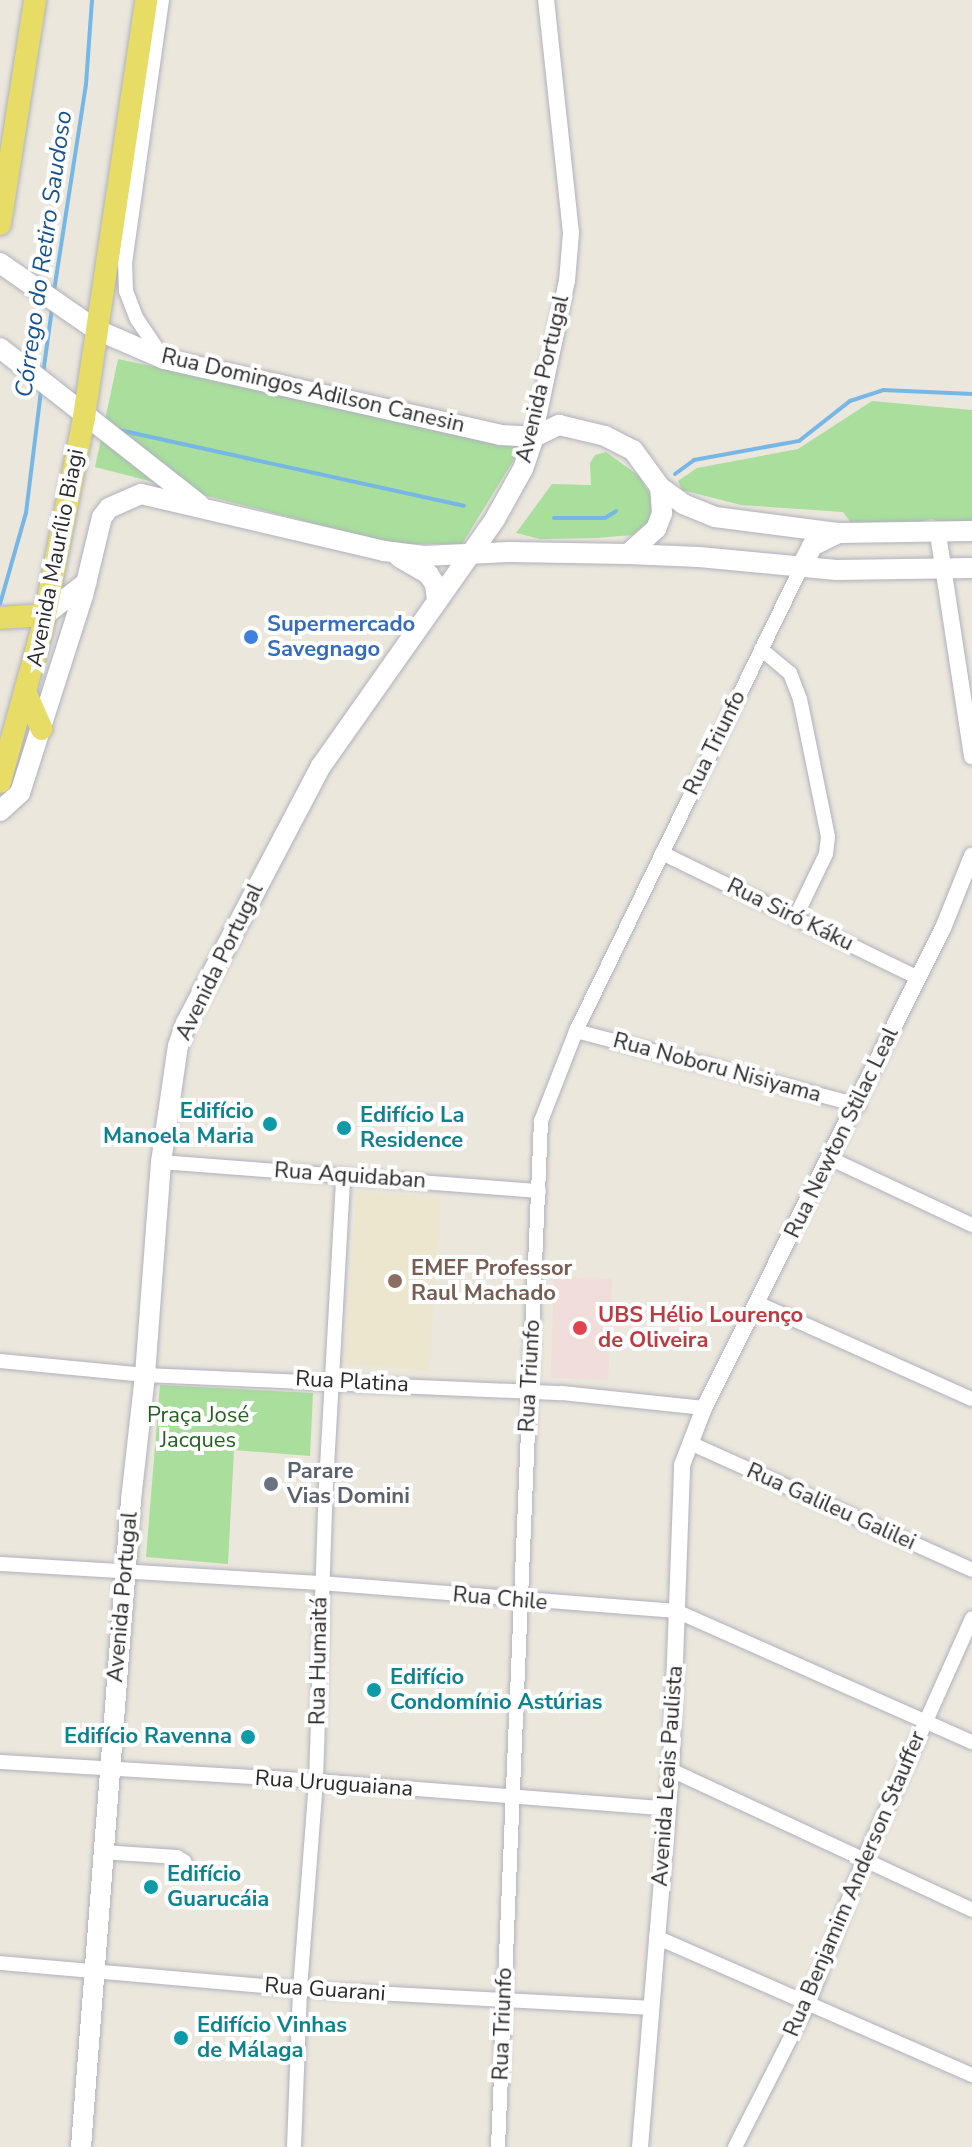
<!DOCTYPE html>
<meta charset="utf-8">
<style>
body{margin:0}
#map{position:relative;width:972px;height:2147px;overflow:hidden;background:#ebe7dd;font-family:"Nunito Sans",sans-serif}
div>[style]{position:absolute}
.education>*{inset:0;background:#ebe6cd;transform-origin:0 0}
.medical>*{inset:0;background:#f1ddda;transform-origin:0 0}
.green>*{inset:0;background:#a9de9d}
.stream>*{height:4px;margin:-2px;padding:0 2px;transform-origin:2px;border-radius:2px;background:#77b7e6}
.roads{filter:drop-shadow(0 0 2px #b0b1bc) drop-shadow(0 0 2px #b0b1bc)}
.minor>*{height:14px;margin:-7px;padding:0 7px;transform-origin:7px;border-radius:7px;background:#fff}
.tertiary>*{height:16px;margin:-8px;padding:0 8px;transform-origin:8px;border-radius:8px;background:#fff}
.secondary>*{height:20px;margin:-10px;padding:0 10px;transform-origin:10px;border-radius:10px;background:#fff}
.primary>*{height:22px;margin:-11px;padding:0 11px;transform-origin:11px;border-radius:11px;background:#e6dc66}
.dots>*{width:22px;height:22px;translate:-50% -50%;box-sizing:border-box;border:4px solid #fff;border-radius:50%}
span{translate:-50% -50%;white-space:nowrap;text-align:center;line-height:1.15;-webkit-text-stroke:8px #fff;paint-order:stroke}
.street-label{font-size:22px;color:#2a2a2a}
.shop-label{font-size:22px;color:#366cbe;font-weight:700}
.left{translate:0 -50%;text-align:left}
.culture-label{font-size:22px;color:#0d838f;font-weight:700}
.right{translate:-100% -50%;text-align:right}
.education-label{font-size:22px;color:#785e54;font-weight:700}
.health-label{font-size:22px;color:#be3a42;font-weight:700}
.park-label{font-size:22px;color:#23611f}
.worship-label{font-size:22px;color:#5b616d;font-weight:700}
.water-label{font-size:24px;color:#175490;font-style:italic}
</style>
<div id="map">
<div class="education">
<i style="left:357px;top:1192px;width:84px;height:173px;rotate:4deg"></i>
</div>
<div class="medical">
<i style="left:554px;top:1277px;width:58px;height:101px;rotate:2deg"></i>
</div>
<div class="green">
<i style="clip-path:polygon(118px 359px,523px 445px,462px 544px,394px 544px,95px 467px)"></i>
<i style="clip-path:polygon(872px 401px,972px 410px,972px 523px,953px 526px,931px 519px,899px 528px,852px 524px,843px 512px,741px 505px,682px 490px,678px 481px,697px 468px,798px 449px)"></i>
<i style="clip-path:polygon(606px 452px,639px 476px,653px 499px,650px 521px,632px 535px,596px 538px,540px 539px,516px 533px,552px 484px,591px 485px,590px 463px,595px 455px)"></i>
<i style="clip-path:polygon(160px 1385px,313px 1393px,310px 1456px,234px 1450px,228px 1564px,146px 1557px)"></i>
</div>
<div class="stream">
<i style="left:54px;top:291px;width:209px;rotate:-81.2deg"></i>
<i style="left:86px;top:84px;width:84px;rotate:-85.9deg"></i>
<i style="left:43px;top:374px;width:67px;rotate:-82.2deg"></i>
<i style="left:119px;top:430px;width:353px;rotate:12.4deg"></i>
<i style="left:675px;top:474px;width:24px;rotate:-36deg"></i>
<i style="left:694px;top:460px;width:107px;rotate:-10.3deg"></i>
<i style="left:799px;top:441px;width:65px;rotate:-38.1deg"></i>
<i style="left:850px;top:401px;width:35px;rotate:-18deg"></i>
<i style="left:883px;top:390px;width:89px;rotate:2.6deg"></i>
<i style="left:554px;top:518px;width:51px"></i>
<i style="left:605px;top:518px;width:13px;rotate:-32deg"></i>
<i style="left:0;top:604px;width:95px;rotate:-74.1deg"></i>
<i style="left:26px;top:513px;width:123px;rotate:-83deg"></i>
</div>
<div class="roads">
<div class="minor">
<i style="left:162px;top:0;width:265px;rotate:98deg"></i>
<i style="left:125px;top:262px;width:29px;rotate:88deg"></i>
<i style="left:126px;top:291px;width:30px;rotate:69deg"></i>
<i style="left:137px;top:319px;width:48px;rotate:56deg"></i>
<i style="left:761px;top:649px;width:38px;rotate:40deg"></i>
<i style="left:790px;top:673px;width:28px;rotate:69deg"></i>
<i style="left:800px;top:699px;width:141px;rotate:78.5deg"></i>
<i style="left:828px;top:837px;width:17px;rotate:97deg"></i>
<i style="left:826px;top:854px;width:71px;rotate:115.8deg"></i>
<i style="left:662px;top:853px;width:285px;rotate:26deg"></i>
<i style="left:576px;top:1031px;width:292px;rotate:14.7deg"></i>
<i style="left:829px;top:1158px;width:158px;rotate:25.1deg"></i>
<i style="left:161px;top:1162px;width:379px;rotate:4.4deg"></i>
<i style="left:757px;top:1303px;width:235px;rotate:24.1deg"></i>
<i style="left:0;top:1361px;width:146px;rotate:5.5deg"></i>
<i style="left:145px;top:1375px;width:417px;rotate:2.5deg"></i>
<i style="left:562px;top:1393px;width:143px;rotate:6deg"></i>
<i style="left:690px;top:1443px;width:309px;rotate:24.2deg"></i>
<i style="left:0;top:1564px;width:322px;rotate:3.4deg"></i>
<i style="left:321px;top:1583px;width:356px;rotate:4.5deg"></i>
<i style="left:676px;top:1611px;width:324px;rotate:23.9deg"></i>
<i style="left:0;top:1762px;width:317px;rotate:3.4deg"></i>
<i style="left:316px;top:1781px;width:354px;rotate:4.5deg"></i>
<i style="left:671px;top:1770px;width:332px;rotate:24.9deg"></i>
<i style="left:102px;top:1852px;width:75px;rotate:3.8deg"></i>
<i style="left:177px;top:1857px;width:9px;rotate:32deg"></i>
<i style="left:656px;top:1937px;width:345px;rotate:23.6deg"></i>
<i style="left:0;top:1963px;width:301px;rotate:5deg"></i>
<i style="left:300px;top:1989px;width:351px;rotate:3.1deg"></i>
<i style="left:294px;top:2147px;width:158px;rotate:-87.8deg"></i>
<i style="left:300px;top:1989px;width:209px;rotate:-85.6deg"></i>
<i style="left:316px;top:1781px;width:278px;rotate:-88.1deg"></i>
<i style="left:325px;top:1503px;width:327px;rotate:-86.8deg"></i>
<i style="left:498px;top:2147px;width:1027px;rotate:-87.6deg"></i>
<i style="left:541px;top:1121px;width:97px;rotate:-68.7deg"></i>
<i style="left:576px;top:1031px;width:515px;rotate:-64.08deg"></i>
<i style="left:735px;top:2147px;width:161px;rotate:-63deg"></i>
<i style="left:808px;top:2004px;width:152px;rotate:-68.8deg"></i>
<i style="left:863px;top:1862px;width:267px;rotate:-65.9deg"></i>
</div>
<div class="tertiary">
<i style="left:534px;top:437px;width:159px;rotate:-78.1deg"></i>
<i style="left:567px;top:281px;width:48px;rotate:-85.2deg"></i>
<i style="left:571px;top:233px;width:234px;rotate:-96.1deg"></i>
<i style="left:938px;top:534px;width:225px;rotate:81.3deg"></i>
<i style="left:640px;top:2147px;width:378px;rotate:-85.3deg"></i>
<i style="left:671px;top:1770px;width:305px;rotate:-87.9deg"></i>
<i style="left:682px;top:1465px;width:61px;rotate:-68.9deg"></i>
<i style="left:704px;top:1408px;width:536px;rotate:-63.53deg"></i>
<i style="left:943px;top:928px;width:78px;rotate:-68.1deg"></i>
</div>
<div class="secondary">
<i style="left:0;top:263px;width:116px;rotate:34.8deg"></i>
<i style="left:95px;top:329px;width:75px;rotate:23.5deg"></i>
<i style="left:164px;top:359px;width:344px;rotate:12.7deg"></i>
<i style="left:500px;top:435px;width:34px;rotate:3deg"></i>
<i style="left:534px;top:437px;width:28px;rotate:-26deg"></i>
<i style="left:559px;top:425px;width:47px;rotate:13.4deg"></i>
<i style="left:605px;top:436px;width:31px;rotate:27deg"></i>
<i style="left:633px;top:450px;width:46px;rotate:53.9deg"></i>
<i style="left:660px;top:487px;width:29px;rotate:36deg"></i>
<i style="left:683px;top:504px;width:35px;rotate:22deg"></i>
<i style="left:715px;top:517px;width:125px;rotate:7.4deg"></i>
<i style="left:839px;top:533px;width:133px;rotate:-0.9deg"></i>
<i style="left:0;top:348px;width:253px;rotate:38.1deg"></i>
<i style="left:628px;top:554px;width:38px;rotate:-42deg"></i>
<i style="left:656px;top:529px;width:17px;rotate:-69deg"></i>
<i style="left:662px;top:513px;width:26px;rotate:-94deg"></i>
<i style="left:399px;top:557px;width:34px;rotate:30deg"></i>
<i style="left:428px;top:574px;width:12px;rotate:55deg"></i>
<i style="left:435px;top:584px;width:17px;rotate:83deg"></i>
<i style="left:801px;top:568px;width:25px;rotate:-63deg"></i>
<i style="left:812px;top:546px;width:30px;rotate:-26deg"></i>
<i style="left:45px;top:615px;width:53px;rotate:-38.2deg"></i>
<i style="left:0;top:811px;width:27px;rotate:-42deg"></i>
<i style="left:20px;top:793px;width:207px;rotate:-72.3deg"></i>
<i style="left:83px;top:596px;width:81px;rotate:-76.5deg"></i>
<i style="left:102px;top:517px;width:11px;rotate:-52deg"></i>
<i style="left:109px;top:508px;width:35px;rotate:-24deg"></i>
<i style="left:141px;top:494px;width:250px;rotate:13.2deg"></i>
<i style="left:384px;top:551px;width:40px;rotate:7.1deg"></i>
<i style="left:424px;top:556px;width:85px;rotate:-2.7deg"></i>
<i style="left:509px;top:552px;width:119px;rotate:1deg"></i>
<i style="left:628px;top:554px;width:71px;rotate:2.4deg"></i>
<i style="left:699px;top:557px;width:138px;rotate:5.4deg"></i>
<i style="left:836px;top:570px;width:136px;rotate:-0.8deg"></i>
<i style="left:81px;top:2147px;width:649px;rotate:-85.58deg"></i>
<i style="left:131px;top:1500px;width:126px;rotate:-83.6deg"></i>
<i style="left:145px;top:1375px;width:214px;rotate:-85.7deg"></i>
<i style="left:161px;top:1162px;width:117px;rotate:-81.7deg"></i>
<i style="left:178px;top:1046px;width:24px;rotate:-71deg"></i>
<i style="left:186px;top:1023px;width:290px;rotate:-62.3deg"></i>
<i style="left:321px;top:766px;width:302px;rotate:-54.8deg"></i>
<i style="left:495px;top:519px;width:57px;rotate:-60.8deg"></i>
<i style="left:523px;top:469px;width:34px;rotate:-71deg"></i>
</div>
<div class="primary">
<i style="left:0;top:224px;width:227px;rotate:-81.1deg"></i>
<i style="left:0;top:618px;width:45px;rotate:-3.8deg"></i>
<i style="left:27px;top:696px;width:36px;rotate:66deg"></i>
<i style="left:0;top:782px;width:158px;rotate:-74.6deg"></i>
<i style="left:42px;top:630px;width:217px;rotate:-78.8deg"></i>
<i style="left:84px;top:417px;width:422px;rotate:-81.5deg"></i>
</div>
</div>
<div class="dots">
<i style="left:251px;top:637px;background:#3f7fe0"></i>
<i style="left:270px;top:1124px;background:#0f9aa8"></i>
<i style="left:344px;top:1128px;background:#0f9aa8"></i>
<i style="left:395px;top:1281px;background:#8d6e63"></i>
<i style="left:580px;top:1328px;background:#e0444e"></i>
<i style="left:271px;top:1484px;background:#6b7280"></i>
<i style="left:374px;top:1690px;background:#0f9aa8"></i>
<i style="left:248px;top:1737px;background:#0f9aa8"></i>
<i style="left:151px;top:1887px;background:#0f9aa8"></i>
<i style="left:181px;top:2038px;background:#0f9aa8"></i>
</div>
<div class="street-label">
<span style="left:543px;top:379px;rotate:-77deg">Avenida Portugal</span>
<span style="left:313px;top:391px;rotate:13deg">Rua Domingos Adilson Canesin</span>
<span style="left:56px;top:558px;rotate:-79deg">Avenida Maurílio Biagi</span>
<span style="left:715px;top:743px;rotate:-64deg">Rua Triunfo</span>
<span style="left:790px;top:915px;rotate:26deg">Rua Siró Káku</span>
<span style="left:220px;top:962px;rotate:-64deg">Avenida Portugal</span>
<span style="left:717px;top:1068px;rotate:15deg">Rua Noboru Nisiyama</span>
<span style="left:842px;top:1133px;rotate:-64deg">Rua Newton Stilac Leal</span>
<span style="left:350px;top:1176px;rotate:4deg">Rua Aquidaban</span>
<span style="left:530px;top:1376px;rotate:-87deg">Rua Triunfo</span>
<span style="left:352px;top:1382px;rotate:3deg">Rua Platina</span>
<span style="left:831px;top:1507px;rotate:24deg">Rua Galileu Galilei</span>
<span style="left:123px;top:1597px;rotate:-85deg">Avenida Portugal</span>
<span style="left:500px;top:1599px;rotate:5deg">Rua Chile</span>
<span style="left:319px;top:1661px;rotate:-89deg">Rua Humaitá</span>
<span style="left:668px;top:1776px;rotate:-86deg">Avenida Leais Paulista</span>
<span style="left:334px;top:1784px;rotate:4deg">Rua Uruguaiana</span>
<span style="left:855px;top:1884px;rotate:-67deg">Rua Benjamim Anderson Stauffer</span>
<span style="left:325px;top:1990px;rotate:4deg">Rua Guarani</span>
<span style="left:503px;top:2024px;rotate:-88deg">Rua Triunfo</span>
</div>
<div class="shop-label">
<span class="left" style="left:267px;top:637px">Supermercado<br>Savegnago</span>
</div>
<div class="culture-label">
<span class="right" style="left:254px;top:1124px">Edifício<br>Manoela Maria</span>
<span class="left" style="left:360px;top:1128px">Edifício La<br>Residence</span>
<span class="left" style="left:390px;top:1690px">Edifício<br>Condomínio Astúrias</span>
<span class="right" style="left:232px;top:1737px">Edifício Ravenna</span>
<span class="left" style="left:167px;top:1887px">Edifício<br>Guarucáia</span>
<span class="left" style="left:197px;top:2038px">Edifício Vinhas<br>de Málaga</span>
</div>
<div class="education-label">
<span class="left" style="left:411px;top:1281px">EMEF Professor<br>Raul Machado</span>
</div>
<div class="health-label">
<span class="left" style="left:598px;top:1328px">UBS Hélio Lourenço<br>de Oliveira</span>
</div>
<div class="park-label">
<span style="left:198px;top:1428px">Praça José<br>Jacques</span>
</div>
<div class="worship-label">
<span class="left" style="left:287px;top:1484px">Parare<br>Vias Domini</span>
</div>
<div class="water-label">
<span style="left:44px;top:254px;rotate:-82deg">Córrego do Retiro Saudoso</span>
</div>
</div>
